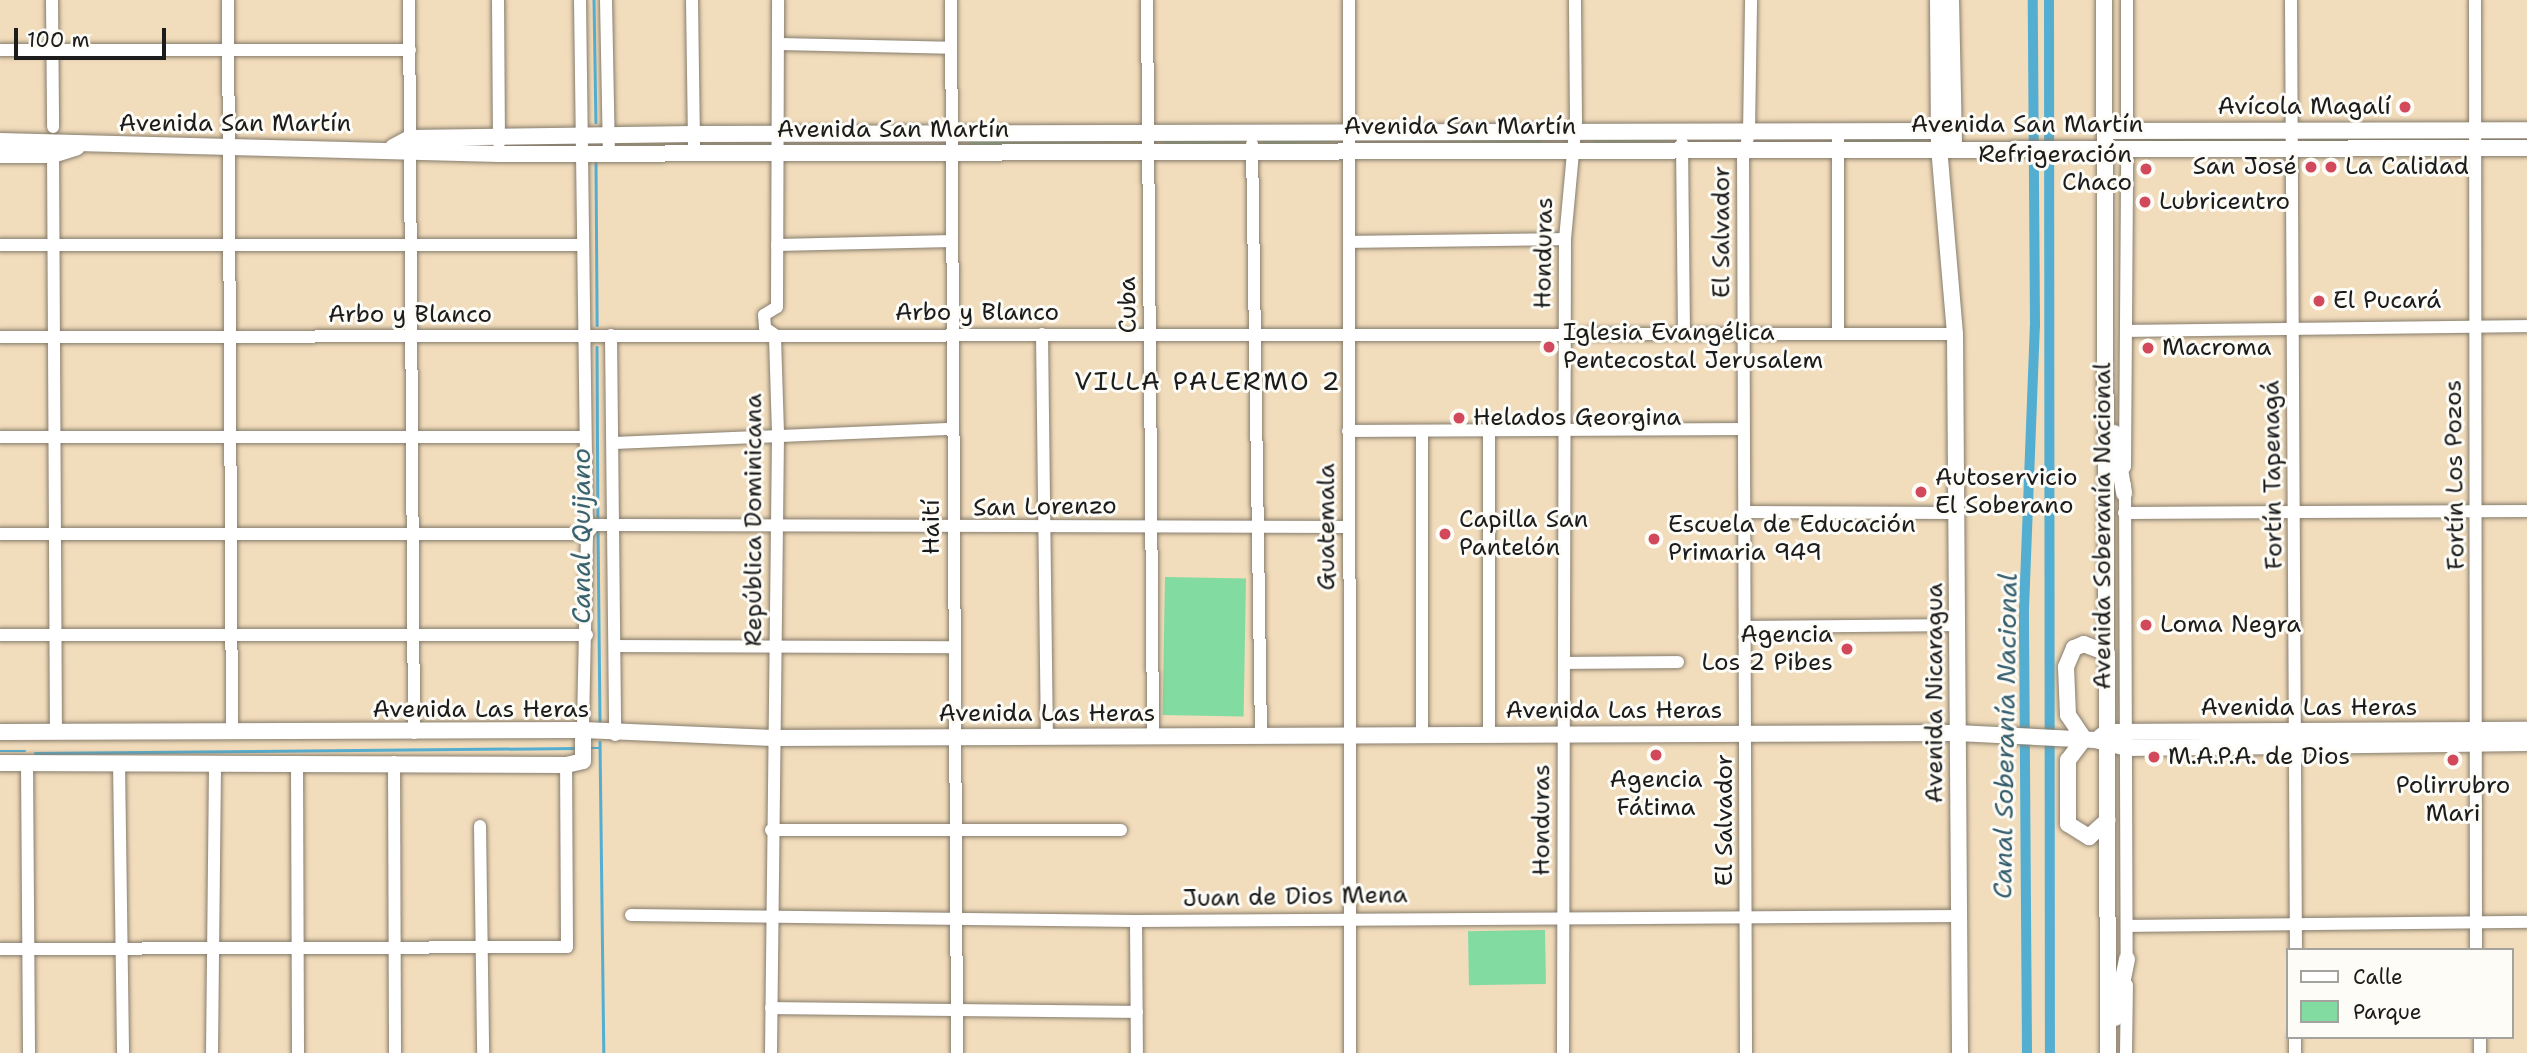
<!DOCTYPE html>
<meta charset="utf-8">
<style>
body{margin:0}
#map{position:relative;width:2527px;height:1053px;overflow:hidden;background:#f1dcbb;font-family:"Shantell Sans",sans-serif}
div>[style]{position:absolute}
.green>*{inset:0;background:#82dba1;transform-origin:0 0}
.stream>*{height:2.5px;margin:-1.25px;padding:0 1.25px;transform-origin:1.25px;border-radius:1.25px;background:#53aed1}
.canal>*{height:10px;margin:-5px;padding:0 5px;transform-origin:5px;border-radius:5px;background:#53aed1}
.roads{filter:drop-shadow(0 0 2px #867c6c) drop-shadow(0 0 2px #867c6c)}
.minor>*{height:12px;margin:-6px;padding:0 6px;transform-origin:6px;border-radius:6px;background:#fff}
.major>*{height:16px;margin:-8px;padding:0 8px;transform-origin:8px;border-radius:8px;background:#fff}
.dots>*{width:19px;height:19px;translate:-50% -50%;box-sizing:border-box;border:4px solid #fdfcf7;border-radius:50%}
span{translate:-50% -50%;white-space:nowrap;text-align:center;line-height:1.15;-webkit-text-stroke:6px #fdfcf7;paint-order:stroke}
.poi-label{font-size:24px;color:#1c1c1c}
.right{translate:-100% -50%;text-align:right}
.left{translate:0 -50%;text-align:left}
.street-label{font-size:24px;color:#1c1c1c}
.neighbourhood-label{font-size:26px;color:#1c1c1c;letter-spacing:2px}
.water-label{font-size:26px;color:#355e6d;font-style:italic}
.legend{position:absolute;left:2286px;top:948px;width:228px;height:91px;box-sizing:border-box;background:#fdfcf7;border:2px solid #a3a29f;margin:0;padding:9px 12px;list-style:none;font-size:21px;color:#1c1c1c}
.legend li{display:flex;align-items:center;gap:14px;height:35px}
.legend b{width:35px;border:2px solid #a3a29f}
.scale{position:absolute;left:14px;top:28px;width:152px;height:32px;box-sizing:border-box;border:4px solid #1c1c1c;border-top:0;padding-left:9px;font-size:21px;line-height:24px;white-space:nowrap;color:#1c1c1c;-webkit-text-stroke:5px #fdfcf7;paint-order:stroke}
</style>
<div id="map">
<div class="green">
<i style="left:2460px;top:137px;width:6px;height:154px;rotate:90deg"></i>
<i style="clip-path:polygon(1543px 138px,1541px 143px,1362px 140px)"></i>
<i style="clip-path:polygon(1592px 138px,1670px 138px,1670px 141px,1595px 143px)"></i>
<i style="clip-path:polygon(1845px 138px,1921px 138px,1921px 141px,1848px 143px)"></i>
<i style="clip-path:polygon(2140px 138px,2277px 139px,2277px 144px,2140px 144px)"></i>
<i style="clip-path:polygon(1161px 139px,1242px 140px,1242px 143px,1165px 145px)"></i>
<i style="clip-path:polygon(1260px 139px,1331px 140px,1331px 142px,1264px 145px)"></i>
<i style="clip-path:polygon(971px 140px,1136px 140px,1136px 142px,969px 146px)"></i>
<i style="left:1165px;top:577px;width:81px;height:138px;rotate:1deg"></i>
<i style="left:1545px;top:930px;width:54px;height:77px;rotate:89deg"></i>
</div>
<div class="stream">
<i style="left:594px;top:0;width:122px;rotate:89.1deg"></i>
<i style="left:596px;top:163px;width:162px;rotate:89.6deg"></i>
<i style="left:597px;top:347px;width:172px;rotate:89.7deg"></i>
<i style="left:598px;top:529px;width:196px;rotate:89.4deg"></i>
<i style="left:600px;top:742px;width:311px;rotate:89.3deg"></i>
<i style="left:588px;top:748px;width:12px"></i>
<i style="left:0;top:751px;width:25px"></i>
<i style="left:35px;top:753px;width:543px;rotate:-0.53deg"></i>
</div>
<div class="canal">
<i style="left:2049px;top:0;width:1053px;rotate:89.95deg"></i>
<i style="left:2027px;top:1053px;width:444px;rotate:-90.4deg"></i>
<i style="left:2024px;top:609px;width:283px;rotate:-87.8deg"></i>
<i style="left:2035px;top:326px;width:326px;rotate:-90.4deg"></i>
</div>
<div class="roads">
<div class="minor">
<i style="left:52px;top:0;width:127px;rotate:89.5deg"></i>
<i style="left:228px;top:0;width:733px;rotate:89.69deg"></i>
<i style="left:409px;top:0;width:733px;rotate:89.61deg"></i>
<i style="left:498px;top:0;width:143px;rotate:89.6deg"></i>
<i style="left:580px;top:0;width:534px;rotate:89.25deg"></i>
<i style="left:587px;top:534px;width:196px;rotate:91.2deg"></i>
<i style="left:606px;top:0;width:151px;rotate:88.9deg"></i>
<i style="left:692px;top:0;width:152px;rotate:89.2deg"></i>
<i style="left:951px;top:0;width:1053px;rotate:89.67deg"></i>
<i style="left:1147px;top:0;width:736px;rotate:89.53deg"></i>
<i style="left:1349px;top:0;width:1053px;rotate:89.95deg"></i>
<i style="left:2291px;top:0;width:950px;rotate:89.7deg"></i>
<i style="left:2475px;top:0;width:950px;rotate:89.94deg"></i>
<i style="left:780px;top:44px;width:170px;rotate:1.3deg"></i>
<i style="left:0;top:50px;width:410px"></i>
<i style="left:2127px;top:131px;width:131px;rotate:-90deg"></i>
<i style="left:1682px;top:143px;width:191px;rotate:89.4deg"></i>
<i style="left:1252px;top:144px;width:591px;rotate:89.13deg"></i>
<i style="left:53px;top:149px;width:584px;rotate:89.71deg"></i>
<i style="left:1349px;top:242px;width:216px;rotate:-0.8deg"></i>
<i style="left:0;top:245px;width:583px"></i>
<i style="left:777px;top:245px;width:175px;rotate:-1.3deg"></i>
<i style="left:2126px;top:331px;width:401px;rotate:-0.7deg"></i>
<i style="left:1042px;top:334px;width:402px;rotate:89.3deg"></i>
<i style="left:1838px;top:334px;width:203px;rotate:-90deg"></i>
<i style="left:611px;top:335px;width:400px;rotate:89.4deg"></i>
<i style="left:0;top:337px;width:1955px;rotate:-0.09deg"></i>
<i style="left:1348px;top:431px;width:395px;rotate:-0.3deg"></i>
<i style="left:0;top:437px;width:585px"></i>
<i style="left:614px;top:443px;width:339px;rotate:-2.4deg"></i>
<i style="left:2125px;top:467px;width:319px;rotate:-89.6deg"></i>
<i style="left:2125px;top:485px;width:482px;rotate:89.8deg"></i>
<i style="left:1745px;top:512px;width:211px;rotate:0.3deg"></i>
<i style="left:2124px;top:513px;width:403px;rotate:-0.3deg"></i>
<i style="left:0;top:534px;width:587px"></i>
<i style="left:587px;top:534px;width:11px;rotate:-52deg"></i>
<i style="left:594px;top:525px;width:22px"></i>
<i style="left:616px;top:525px;width:732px;rotate:0.16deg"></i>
<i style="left:1746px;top:627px;width:212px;rotate:-0.5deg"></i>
<i style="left:0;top:635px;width:587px"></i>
<i style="left:616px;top:646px;width:338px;rotate:0.2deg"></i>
<i style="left:1564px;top:663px;width:114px;rotate:-0.5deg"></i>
<i style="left:1422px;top:735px;width:304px;rotate:-90deg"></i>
<i style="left:1489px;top:735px;width:303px;rotate:-90deg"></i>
<i style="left:119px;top:762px;width:291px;rotate:89.2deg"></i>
<i style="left:394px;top:762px;width:291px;rotate:89.8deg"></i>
<i style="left:27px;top:763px;width:290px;rotate:89.6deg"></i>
<i style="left:297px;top:763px;width:290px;rotate:89.8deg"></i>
<i style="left:480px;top:826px;width:227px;rotate:89.2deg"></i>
<i style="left:771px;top:830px;width:350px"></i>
<i style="left:631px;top:915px;width:505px;rotate:0.68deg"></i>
<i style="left:1136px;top:921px;width:823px;rotate:-0.35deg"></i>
<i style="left:1136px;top:921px;width:132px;rotate:89.6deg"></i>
<i style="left:2127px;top:926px;width:400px;rotate:-0.6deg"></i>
<i style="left:0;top:949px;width:567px;rotate:-0.2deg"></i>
<i style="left:567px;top:947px;width:182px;rotate:-90.3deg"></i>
<i style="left:771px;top:1008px;width:366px;rotate:0.6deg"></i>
<i style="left:2480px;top:1037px;width:16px;rotate:90deg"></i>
<i style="left:212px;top:1053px;width:291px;rotate:-89.4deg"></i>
<i style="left:771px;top:1053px;width:620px;rotate:-89.35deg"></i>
<i style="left:778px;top:433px;width:98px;rotate:-91.8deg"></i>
<i style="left:775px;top:335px;width:12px;rotate:-145deg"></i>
<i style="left:765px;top:328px;width:13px;rotate:-94deg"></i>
<i style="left:764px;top:315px;width:15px;rotate:-32deg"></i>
<i style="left:777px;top:307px;width:307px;rotate:-89.8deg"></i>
<i style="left:1563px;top:1053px;width:814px;rotate:-89.86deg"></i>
<i style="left:1565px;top:239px;width:119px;rotate:-84.7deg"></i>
<i style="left:1576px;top:121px;width:121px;rotate:-90.5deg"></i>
<i style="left:1746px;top:1053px;width:894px;rotate:-90.19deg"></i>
<i style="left:1743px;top:159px;width:27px;rotate:-77deg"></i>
<i style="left:1749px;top:133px;width:133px;rotate:-89.1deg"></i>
<i style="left:2126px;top:1053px;width:68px;rotate:-89.2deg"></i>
<i style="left:2295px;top:1053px;width:16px;rotate:-90deg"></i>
</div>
<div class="major">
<i style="left:1938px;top:0;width:147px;rotate:89.6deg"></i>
<i style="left:1939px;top:147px;width:188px;rotate:85.1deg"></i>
<i style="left:1955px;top:334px;width:719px;rotate:89.6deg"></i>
<i style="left:1951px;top:0;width:141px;rotate:88.8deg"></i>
<i style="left:2104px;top:0;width:1053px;rotate:89.78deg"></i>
<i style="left:2107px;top:131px;width:420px;rotate:-0.1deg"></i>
<i style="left:0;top:141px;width:499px;rotate:1.5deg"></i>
<i style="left:499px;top:154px;width:2028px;rotate:-0.17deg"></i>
<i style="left:393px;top:147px;width:19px;rotate:-28deg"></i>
<i style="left:410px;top:138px;width:283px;rotate:-0.8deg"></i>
<i style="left:693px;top:134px;width:1261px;rotate:-0.14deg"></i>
<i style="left:0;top:155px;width:53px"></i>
<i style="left:53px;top:155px;width:25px;rotate:-18deg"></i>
<i style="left:2114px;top:433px;width:61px;rotate:80.5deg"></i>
<i style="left:2107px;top:653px;width:25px;rotate:-159deg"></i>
<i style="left:2084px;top:644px;width:11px;rotate:158deg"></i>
<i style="left:2074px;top:648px;width:21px;rotate:113deg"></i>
<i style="left:2066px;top:667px;width:48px;rotate:87.6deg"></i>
<i style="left:2068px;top:715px;width:29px;rotate:56deg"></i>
<i style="left:2084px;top:739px;width:26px;rotate:127deg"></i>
<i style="left:2068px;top:760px;width:64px;rotate:90deg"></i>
<i style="left:2068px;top:824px;width:25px;rotate:32deg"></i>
<i style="left:2089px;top:837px;width:25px;rotate:-42deg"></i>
<i style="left:0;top:732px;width:583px;rotate:-0.2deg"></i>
<i style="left:583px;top:730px;width:190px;rotate:2.4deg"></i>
<i style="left:773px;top:738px;width:1184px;rotate:-0.24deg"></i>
<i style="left:1957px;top:733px;width:138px;rotate:2.9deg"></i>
<i style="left:2095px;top:740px;width:32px;rotate:14deg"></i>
<i style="left:2126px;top:748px;width:401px;rotate:-0.7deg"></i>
<i style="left:2100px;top:737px;width:9px;rotate:-36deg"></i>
<i style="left:2107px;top:732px;width:420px;rotate:-0.3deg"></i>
<i style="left:0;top:763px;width:566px;rotate:0.2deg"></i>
<i style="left:566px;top:765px;width:17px;rotate:-13deg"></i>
<i style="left:583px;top:761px;width:31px;rotate:-90deg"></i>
<i style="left:2115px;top:1018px;width:60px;rotate:-78.5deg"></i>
</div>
</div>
<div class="dots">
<i style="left:2405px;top:107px;background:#d1495b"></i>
<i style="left:2311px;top:167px;background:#d1495b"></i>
<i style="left:2331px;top:167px;background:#d1495b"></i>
<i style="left:2146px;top:169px;background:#d1495b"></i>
<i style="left:2145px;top:202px;background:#d1495b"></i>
<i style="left:2319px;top:301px;background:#d1495b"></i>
<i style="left:1549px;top:347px;background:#d1495b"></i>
<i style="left:2148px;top:348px;background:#d1495b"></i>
<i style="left:1459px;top:418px;background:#d1495b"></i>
<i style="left:1921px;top:492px;background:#d1495b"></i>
<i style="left:1445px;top:534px;background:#d1495b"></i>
<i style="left:1654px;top:539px;background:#d1495b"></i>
<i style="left:2146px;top:625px;background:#d1495b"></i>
<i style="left:1847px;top:649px;background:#d1495b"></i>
<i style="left:1656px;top:755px;background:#d1495b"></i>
<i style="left:2154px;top:757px;background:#d1495b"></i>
<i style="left:2453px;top:760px;background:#d1495b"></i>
</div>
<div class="poi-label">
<span class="right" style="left:2391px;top:107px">Avícola Magalí</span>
<span class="right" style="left:2132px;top:169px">Refrigeración<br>Chaco</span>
<span class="right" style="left:2297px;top:167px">San José</span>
<span class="left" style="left:2345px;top:167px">La Calidad</span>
<span class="left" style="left:2159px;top:202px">Lubricentro</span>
<span class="left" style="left:2333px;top:301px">El Pucará</span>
<span class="left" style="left:1563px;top:347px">Iglesia Evangélica<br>Pentecostal Jerusalem</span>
<span class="left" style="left:2162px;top:348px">Macroma</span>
<span class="left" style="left:1473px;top:418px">Helados Georgina</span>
<span class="left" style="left:1935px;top:492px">Autoservicio<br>El Soberano</span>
<span class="left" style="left:1459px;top:534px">Capilla San<br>Pantelón</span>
<span class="left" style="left:1668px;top:539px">Escuela de Educación<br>Primaria 949</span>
<span class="left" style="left:2160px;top:625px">Loma Negra</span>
<span class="right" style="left:1833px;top:649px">Agencia<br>Los 2 Pibes</span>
<span class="left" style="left:2168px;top:757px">M.A.P.A. de Dios</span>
<span style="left:1656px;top:794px">Agencia<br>Fátima</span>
<span style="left:2453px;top:800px">Polirrubro<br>Mari</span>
</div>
<div class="street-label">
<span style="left:235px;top:124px">Avenida San Martín</span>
<span style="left:2027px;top:125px">Avenida San Martín</span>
<span style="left:1460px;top:127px">Avenida San Martín</span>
<span style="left:893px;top:130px">Avenida San Martín</span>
<span style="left:1722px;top:232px;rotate:-90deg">El Salvador</span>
<span style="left:1544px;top:253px;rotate:-89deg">Honduras</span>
<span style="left:1128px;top:305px;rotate:-91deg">Cuba</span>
<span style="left:977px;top:313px">Arbo y Blanco</span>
<span style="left:410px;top:315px">Arbo y Blanco</span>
<span style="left:2273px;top:475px;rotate:-91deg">Fortín Tapenagá</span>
<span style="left:2455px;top:475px;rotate:-91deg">Fortín Los Pozos</span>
<span style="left:1045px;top:507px;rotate:-1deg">San Lorenzo</span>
<span style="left:754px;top:520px;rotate:-90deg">República Dominicana</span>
<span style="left:2103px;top:526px;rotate:-90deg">Avenida Soberanía Nacional</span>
<span style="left:932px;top:527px;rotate:-90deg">Haití</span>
<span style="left:1327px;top:527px;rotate:-90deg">Guatemala</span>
<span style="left:1935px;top:693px;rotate:-90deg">Avenida Nicaragua</span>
<span style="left:2309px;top:708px">Avenida Las Heras</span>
<span style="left:481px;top:710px">Avenida Las Heras</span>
<span style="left:1614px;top:711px">Avenida Las Heras</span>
<span style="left:1047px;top:714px">Avenida Las Heras</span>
<span style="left:1542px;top:820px;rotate:-90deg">Honduras</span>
<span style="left:1725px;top:820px;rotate:-90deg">El Salvador</span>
<span style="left:1295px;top:897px;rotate:-1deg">Juan de Dios Mena</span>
</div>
<div class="neighbourhood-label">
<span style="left:1208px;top:381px">VILLA PALERMO 2</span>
</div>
<div class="water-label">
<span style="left:581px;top:536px;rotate:-90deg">Canal Quijano</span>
<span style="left:2005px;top:736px;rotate:-89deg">Canal Soberanía Nacional</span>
</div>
<ul class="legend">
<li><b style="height:9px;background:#fff"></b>Calle</li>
<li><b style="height:19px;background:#82dba1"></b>Parque</li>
</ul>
<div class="scale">100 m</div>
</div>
